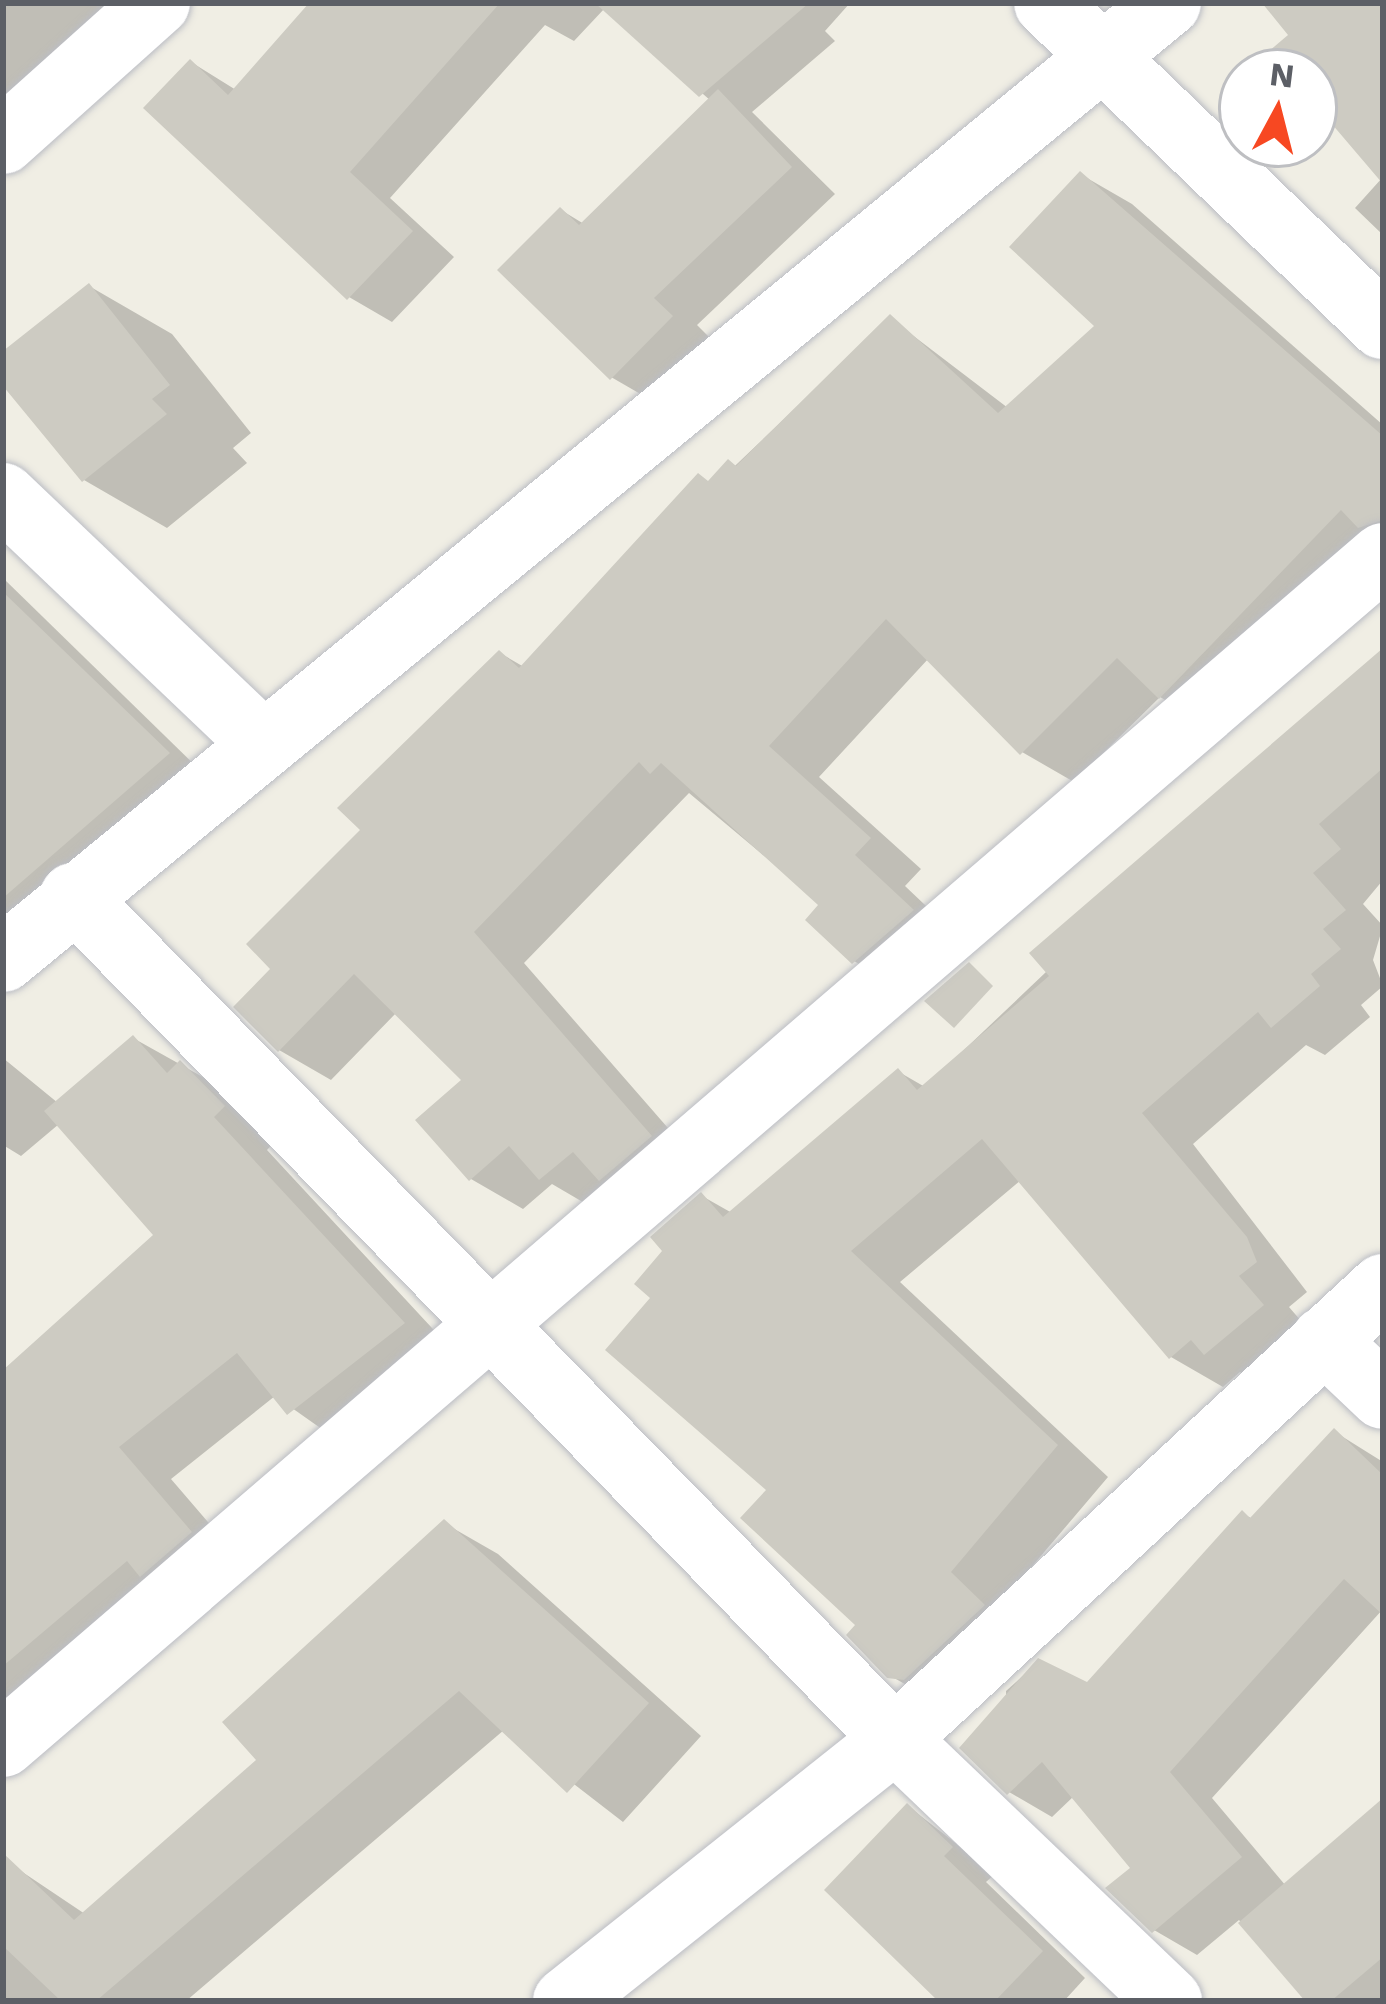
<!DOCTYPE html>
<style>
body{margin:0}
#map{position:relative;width:1386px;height:2004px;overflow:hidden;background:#f0eee4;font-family:"Work Sans",sans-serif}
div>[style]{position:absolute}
.shadow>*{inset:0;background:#0003}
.building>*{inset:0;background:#cdcbc2}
.roads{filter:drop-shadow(0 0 3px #bbbdc4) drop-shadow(0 0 3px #bbbdc4)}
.street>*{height:66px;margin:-33px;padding:0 33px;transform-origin:33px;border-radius:33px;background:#fff}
span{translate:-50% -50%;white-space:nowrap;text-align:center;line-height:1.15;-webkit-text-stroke:9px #fff;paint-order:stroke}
.frame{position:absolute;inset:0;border:6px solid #5c5f66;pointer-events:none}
.north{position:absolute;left:1218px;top:48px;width:120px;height:120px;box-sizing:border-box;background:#fff;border:3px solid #bebfc2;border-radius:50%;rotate:7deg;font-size:33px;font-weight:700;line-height:48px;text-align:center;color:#5c5f66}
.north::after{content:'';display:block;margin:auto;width:42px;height:54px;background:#f74822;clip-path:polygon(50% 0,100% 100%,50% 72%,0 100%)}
</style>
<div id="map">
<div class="shadow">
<i style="clip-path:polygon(3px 3px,139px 3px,3px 162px)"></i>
<i style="clip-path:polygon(313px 3px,850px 3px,825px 31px,835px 41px,752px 112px,835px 194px,697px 325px,715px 343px,656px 403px,611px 377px,561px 210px,584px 224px,711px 101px,605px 8px,574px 41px,545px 25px,390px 198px,454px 257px,392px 322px,349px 297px,191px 62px,236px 90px)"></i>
<i style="clip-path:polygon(1266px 3px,1383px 3px,1383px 235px,1355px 208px,1382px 178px,1314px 99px,1314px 72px,1291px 72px,1292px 35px)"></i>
<i style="clip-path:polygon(1080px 174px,1132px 204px,1383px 425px,1383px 549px,1213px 727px,1160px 697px,1074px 782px,1022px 752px,929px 658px,819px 777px,921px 869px,905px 886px,964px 942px,906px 991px,854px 961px,823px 905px,689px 793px,524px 963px,702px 1167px,593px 1208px,552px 1184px,523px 1209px,471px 1179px,465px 1080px,397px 1012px,331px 1080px,279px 1050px,274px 969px,500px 653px,524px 667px,890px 318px,1008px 408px,1098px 326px)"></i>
<i style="clip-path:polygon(89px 286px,172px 334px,251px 433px,233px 448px,247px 463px,167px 528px,84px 480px,3px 381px,3px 355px)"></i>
<i style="clip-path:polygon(3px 578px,205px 775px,3px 938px)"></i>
<i style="clip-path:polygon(1383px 652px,1383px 880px,1363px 904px,1383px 926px,1373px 960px,1383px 986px,1361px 1005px,1370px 1017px,1325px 1055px,1306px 1045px,1193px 1144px,1307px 1292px,1289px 1307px,1314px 1336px,1258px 1383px,1240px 1372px,1223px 1387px,1171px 1357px,1021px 1180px,900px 1282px,1108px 1477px,1001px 1603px,943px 1706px,889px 1675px,770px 1490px,655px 1298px,666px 1251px,702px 1196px,732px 1213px,899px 1072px,925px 1087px)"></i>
<i style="clip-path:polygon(133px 1038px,235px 1095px,278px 1138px,267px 1150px,457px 1355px,343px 1444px,275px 1396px,171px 1479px,244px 1564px,3px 1749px,3px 1371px,157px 1235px,59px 1124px,21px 1156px,3px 1145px,3px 1058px,58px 1103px)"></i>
<i style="clip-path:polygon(1335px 1432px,1383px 1462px,1383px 1609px,1212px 1798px,1286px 1886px,1383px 1802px,1383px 2001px,1309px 2001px,1239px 1920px,1197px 1955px,1154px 1930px,1134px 1868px,1074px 1796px,1052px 1817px,1009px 1792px,1006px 1691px,1038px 1662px,1088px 1685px,1243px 1514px,1253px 1519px)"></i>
<i style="clip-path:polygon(444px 1523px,498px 1554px,701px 1736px,623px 1822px,504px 1730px,186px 2001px,3px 2001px,3px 1859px,85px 1914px,261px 1761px)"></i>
<i style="clip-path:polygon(908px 1806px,995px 1874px,986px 1882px,1085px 1978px,1064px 2001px,942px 2001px)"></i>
</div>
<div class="building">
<i style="clip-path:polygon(309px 3px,500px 3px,350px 172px,413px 231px,347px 300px,143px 108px,190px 59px,228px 95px)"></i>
<i style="clip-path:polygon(595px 3px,809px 3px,699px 97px)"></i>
<i style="clip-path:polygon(1262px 3px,1383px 3px,1383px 184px,1314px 103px,1314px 72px,1287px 72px,1269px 51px,1288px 35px)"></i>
<i style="clip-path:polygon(718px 89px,792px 167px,654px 298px,673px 316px,610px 380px,497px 270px,560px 207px,579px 225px)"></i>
<i style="clip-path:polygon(1080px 171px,1383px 436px,1383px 520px,1358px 528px,1341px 510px,1159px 699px,1117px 658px,1020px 755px,886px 619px,769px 746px,871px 838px,855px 855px,914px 910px,852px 964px,805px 920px,818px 905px,661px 763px,650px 774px,639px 762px,474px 932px,652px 1136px,599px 1181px,573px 1152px,539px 1180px,509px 1146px,469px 1181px,415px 1120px,461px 1080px,354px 974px,278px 1052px,233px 1007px,270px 969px,246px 944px,360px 830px,337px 808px,499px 650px,519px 668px,698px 473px,708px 481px,728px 459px,736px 466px,890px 314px,998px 413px,1094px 326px,1009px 247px)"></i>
<i style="clip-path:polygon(89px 283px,170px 385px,152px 399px,167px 414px,82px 482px,3px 386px,3px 351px)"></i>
<i style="clip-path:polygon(3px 592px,170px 753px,3px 898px)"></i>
<i style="clip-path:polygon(1383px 648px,1383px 768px,1319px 824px,1341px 849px,1313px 873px,1346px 910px,1323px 929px,1341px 949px,1311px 974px,1320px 986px,1271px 1028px,1258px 1012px,1142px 1113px,1247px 1237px,1257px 1262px,1239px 1276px,1264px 1305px,1204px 1355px,1191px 1340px,1169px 1359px,982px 1139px,851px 1251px,1058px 1445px,951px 1572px,985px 1605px,904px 1680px,887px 1678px,846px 1635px,855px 1625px,740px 1518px,766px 1490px,605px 1350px,650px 1298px,634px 1284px,662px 1251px,650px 1237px,701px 1192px,723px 1217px,898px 1068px,917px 1090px,1049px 976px,1029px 953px)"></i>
<i style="clip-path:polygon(969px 962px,993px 986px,954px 1028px,924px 1001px)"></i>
<i style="clip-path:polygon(133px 1035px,167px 1073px,180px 1060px,225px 1106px,214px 1117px,405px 1323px,287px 1415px,237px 1353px,119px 1447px,192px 1532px,140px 1577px,127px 1561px,3px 1666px,3px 1370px,153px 1235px,44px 1111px)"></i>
<i style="clip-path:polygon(1334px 1428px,1383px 1475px,1383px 1615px,1344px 1579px,1170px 1772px,1242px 1857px,1152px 1933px,1105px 1888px,1130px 1868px,1042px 1762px,1007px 1795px,959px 1748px,1038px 1658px,1087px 1682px,1242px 1510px,1250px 1518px)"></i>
<i style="clip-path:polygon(444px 1519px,649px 1703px,567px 1793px,459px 1691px,96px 2001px,61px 2001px,3px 1946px,3px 1853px,74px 1920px,256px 1760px,222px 1722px)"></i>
<i style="clip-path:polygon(1383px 1798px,1383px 1957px,1331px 2001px,1305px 2001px,1238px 1923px)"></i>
<i style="clip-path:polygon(907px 1803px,953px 1847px,944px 1856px,1043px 1951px,995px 2001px,938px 2001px,824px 1890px)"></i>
</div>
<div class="roads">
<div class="street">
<i style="left:1047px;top:3px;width:466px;rotate:43.9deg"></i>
<i style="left:3px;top:141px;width:207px;rotate:-41.9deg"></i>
<i style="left:3px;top:496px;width:355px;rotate:43.6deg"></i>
<i style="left:73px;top:896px;width:1177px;rotate:45.72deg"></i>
<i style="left:895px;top:1739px;width:379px;rotate:43.7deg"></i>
<i style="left:3px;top:959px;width:1507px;rotate:-39.37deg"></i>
<i style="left:1324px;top:1340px;width:81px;rotate:43.5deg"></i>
<i style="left:3px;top:1744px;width:1821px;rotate:-40.72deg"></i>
<i style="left:566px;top:2001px;width:421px;rotate:-38.5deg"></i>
<i style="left:895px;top:1739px;width:665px;rotate:-42.81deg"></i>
</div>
</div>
<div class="frame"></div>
<div class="north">N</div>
</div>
